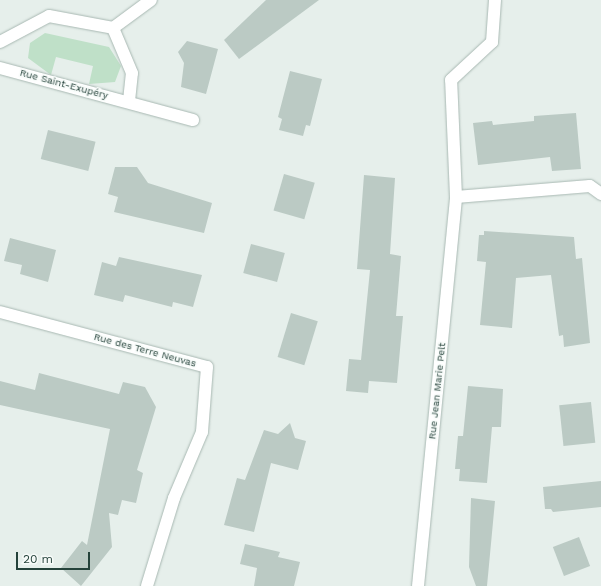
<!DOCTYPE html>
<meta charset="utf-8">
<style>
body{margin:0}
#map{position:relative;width:601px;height:586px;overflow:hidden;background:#e6efeb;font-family:"Work Sans",sans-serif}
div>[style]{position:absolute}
.green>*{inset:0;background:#bfe0c8}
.building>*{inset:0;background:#bbcac4;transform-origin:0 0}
.roads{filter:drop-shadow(0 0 1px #a8b8b2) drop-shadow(0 0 1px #a8b8b2)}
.lane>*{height:12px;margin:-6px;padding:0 6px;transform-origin:6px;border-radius:6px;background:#fff}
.street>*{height:12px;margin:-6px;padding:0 6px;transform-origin:6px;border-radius:6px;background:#fff}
span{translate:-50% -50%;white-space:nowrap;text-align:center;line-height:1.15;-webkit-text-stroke:3px #f7fbf9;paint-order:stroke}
.street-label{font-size:10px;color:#24423a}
.scale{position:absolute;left:16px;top:552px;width:74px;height:18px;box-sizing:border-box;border:2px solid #24423a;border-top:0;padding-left:5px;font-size:12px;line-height:14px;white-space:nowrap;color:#24423a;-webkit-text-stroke:3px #f7fbf9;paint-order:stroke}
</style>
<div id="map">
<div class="green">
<i style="clip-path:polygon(45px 33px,109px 47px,121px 66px,115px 82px,89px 84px,93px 66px,56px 57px,51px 75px,28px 58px,30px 43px)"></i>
</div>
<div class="building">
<i style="clip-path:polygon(266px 0,319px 0,239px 59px,224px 40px)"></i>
<i style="clip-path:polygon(187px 41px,218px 49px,206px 94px,181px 87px,184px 63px,178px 52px)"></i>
<i style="clip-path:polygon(290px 71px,322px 79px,310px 126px,306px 125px,303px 136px,279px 130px,282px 119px,278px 117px)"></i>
<i style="clip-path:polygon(576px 113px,581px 169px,552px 171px,550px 157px,478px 165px,473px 123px,492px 121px,493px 125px,534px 121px,534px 116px)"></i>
<i style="left:48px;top:130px;width:49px;height:30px;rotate:14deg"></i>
<i style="clip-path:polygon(115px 167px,137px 167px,148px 183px,212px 203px,204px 233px,114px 212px,118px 197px,108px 194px)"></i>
<i style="left:284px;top:174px;width:32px;height:38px;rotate:16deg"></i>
<i style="clip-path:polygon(364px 175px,395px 178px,390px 254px,401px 256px,396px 316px,403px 316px,397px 383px,369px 381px,368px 393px,346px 391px,349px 359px,361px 360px,370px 270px,357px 269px)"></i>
<i style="clip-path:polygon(484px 231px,574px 237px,576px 259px,582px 258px,590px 343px,564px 347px,563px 335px,559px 336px,551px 275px,516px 278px,512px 328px,480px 325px,486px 262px,477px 261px,479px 235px,484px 235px)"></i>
<i style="clip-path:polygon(10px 238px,56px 250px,48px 282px,20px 274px,22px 265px,4px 261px)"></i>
<i style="left:251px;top:244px;width:35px;height:30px;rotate:15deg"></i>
<i style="clip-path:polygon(119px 257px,202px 275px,193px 307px,173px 302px,172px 307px,125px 295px,123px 302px,94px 295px,102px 262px,116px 266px)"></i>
<i style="left:291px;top:313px;width:28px;height:46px;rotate:17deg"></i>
<i style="clip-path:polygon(39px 373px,119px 394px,123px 382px,145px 387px,156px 407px,137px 470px,143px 473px,136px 503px,122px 500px,118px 515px,109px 513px,112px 547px,81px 586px,61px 568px,82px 541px,87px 545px,110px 429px,0 405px,0 381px,35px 390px)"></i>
<i style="clip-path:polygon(468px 386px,503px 389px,501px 427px,492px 427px,487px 483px,459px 481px,460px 469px,455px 469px,458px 436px,463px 436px)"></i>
<i style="left:591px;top:402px;width:41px;height:32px;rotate:84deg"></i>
<i style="clip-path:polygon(290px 423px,295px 438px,306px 441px,298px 470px,271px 463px,254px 532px,224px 525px,237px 478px,245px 480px,264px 430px,278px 434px)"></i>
<i style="clip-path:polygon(601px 481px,601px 507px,553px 512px,551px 509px,545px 509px,543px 487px)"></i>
<i style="clip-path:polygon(471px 498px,495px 501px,487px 586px,476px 586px,469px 567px)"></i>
<i style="left:579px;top:537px;width:31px;height:28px;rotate:69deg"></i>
<i style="clip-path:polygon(245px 544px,280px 552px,278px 557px,300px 562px,294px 586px,254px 586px,257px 568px,240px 564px)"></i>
</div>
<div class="roads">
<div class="lane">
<i style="left:492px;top:42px;width:42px;rotate:-85.9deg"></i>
</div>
<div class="street">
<i style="left:0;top:42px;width:55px;rotate:-28deg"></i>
<i style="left:49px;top:16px;width:65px;rotate:10.6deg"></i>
<i style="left:0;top:68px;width:200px;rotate:15.1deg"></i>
<i style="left:129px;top:101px;width:28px;rotate:-84deg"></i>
<i style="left:132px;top:73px;width:49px;rotate:-112.9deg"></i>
<i style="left:113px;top:28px;width:47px;rotate:-36.4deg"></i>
<i style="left:456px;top:197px;width:117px;rotate:-92.4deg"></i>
<i style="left:451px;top:80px;width:56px;rotate:-42.8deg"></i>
<i style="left:0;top:312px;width:214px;rotate:14.9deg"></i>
<i style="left:207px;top:367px;width:65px;rotate:94.4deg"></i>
<i style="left:202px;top:432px;width:72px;rotate:113deg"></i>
<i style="left:174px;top:498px;width:92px;rotate:107.1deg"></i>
<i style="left:418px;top:586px;width:391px;rotate:-84.4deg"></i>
<i style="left:456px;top:197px;width:134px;rotate:-4.7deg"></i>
<i style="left:590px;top:186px;width:14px;rotate:36deg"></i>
</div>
</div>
<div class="street-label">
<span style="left:64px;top:84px;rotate:15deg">Rue Saint-Exupéry</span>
<span style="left:145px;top:350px;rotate:15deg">Rue des Terre Neuvas</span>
<span style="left:437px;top:391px;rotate:-84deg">Rue Jean Marie Pelt</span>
</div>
<div class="scale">20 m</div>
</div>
